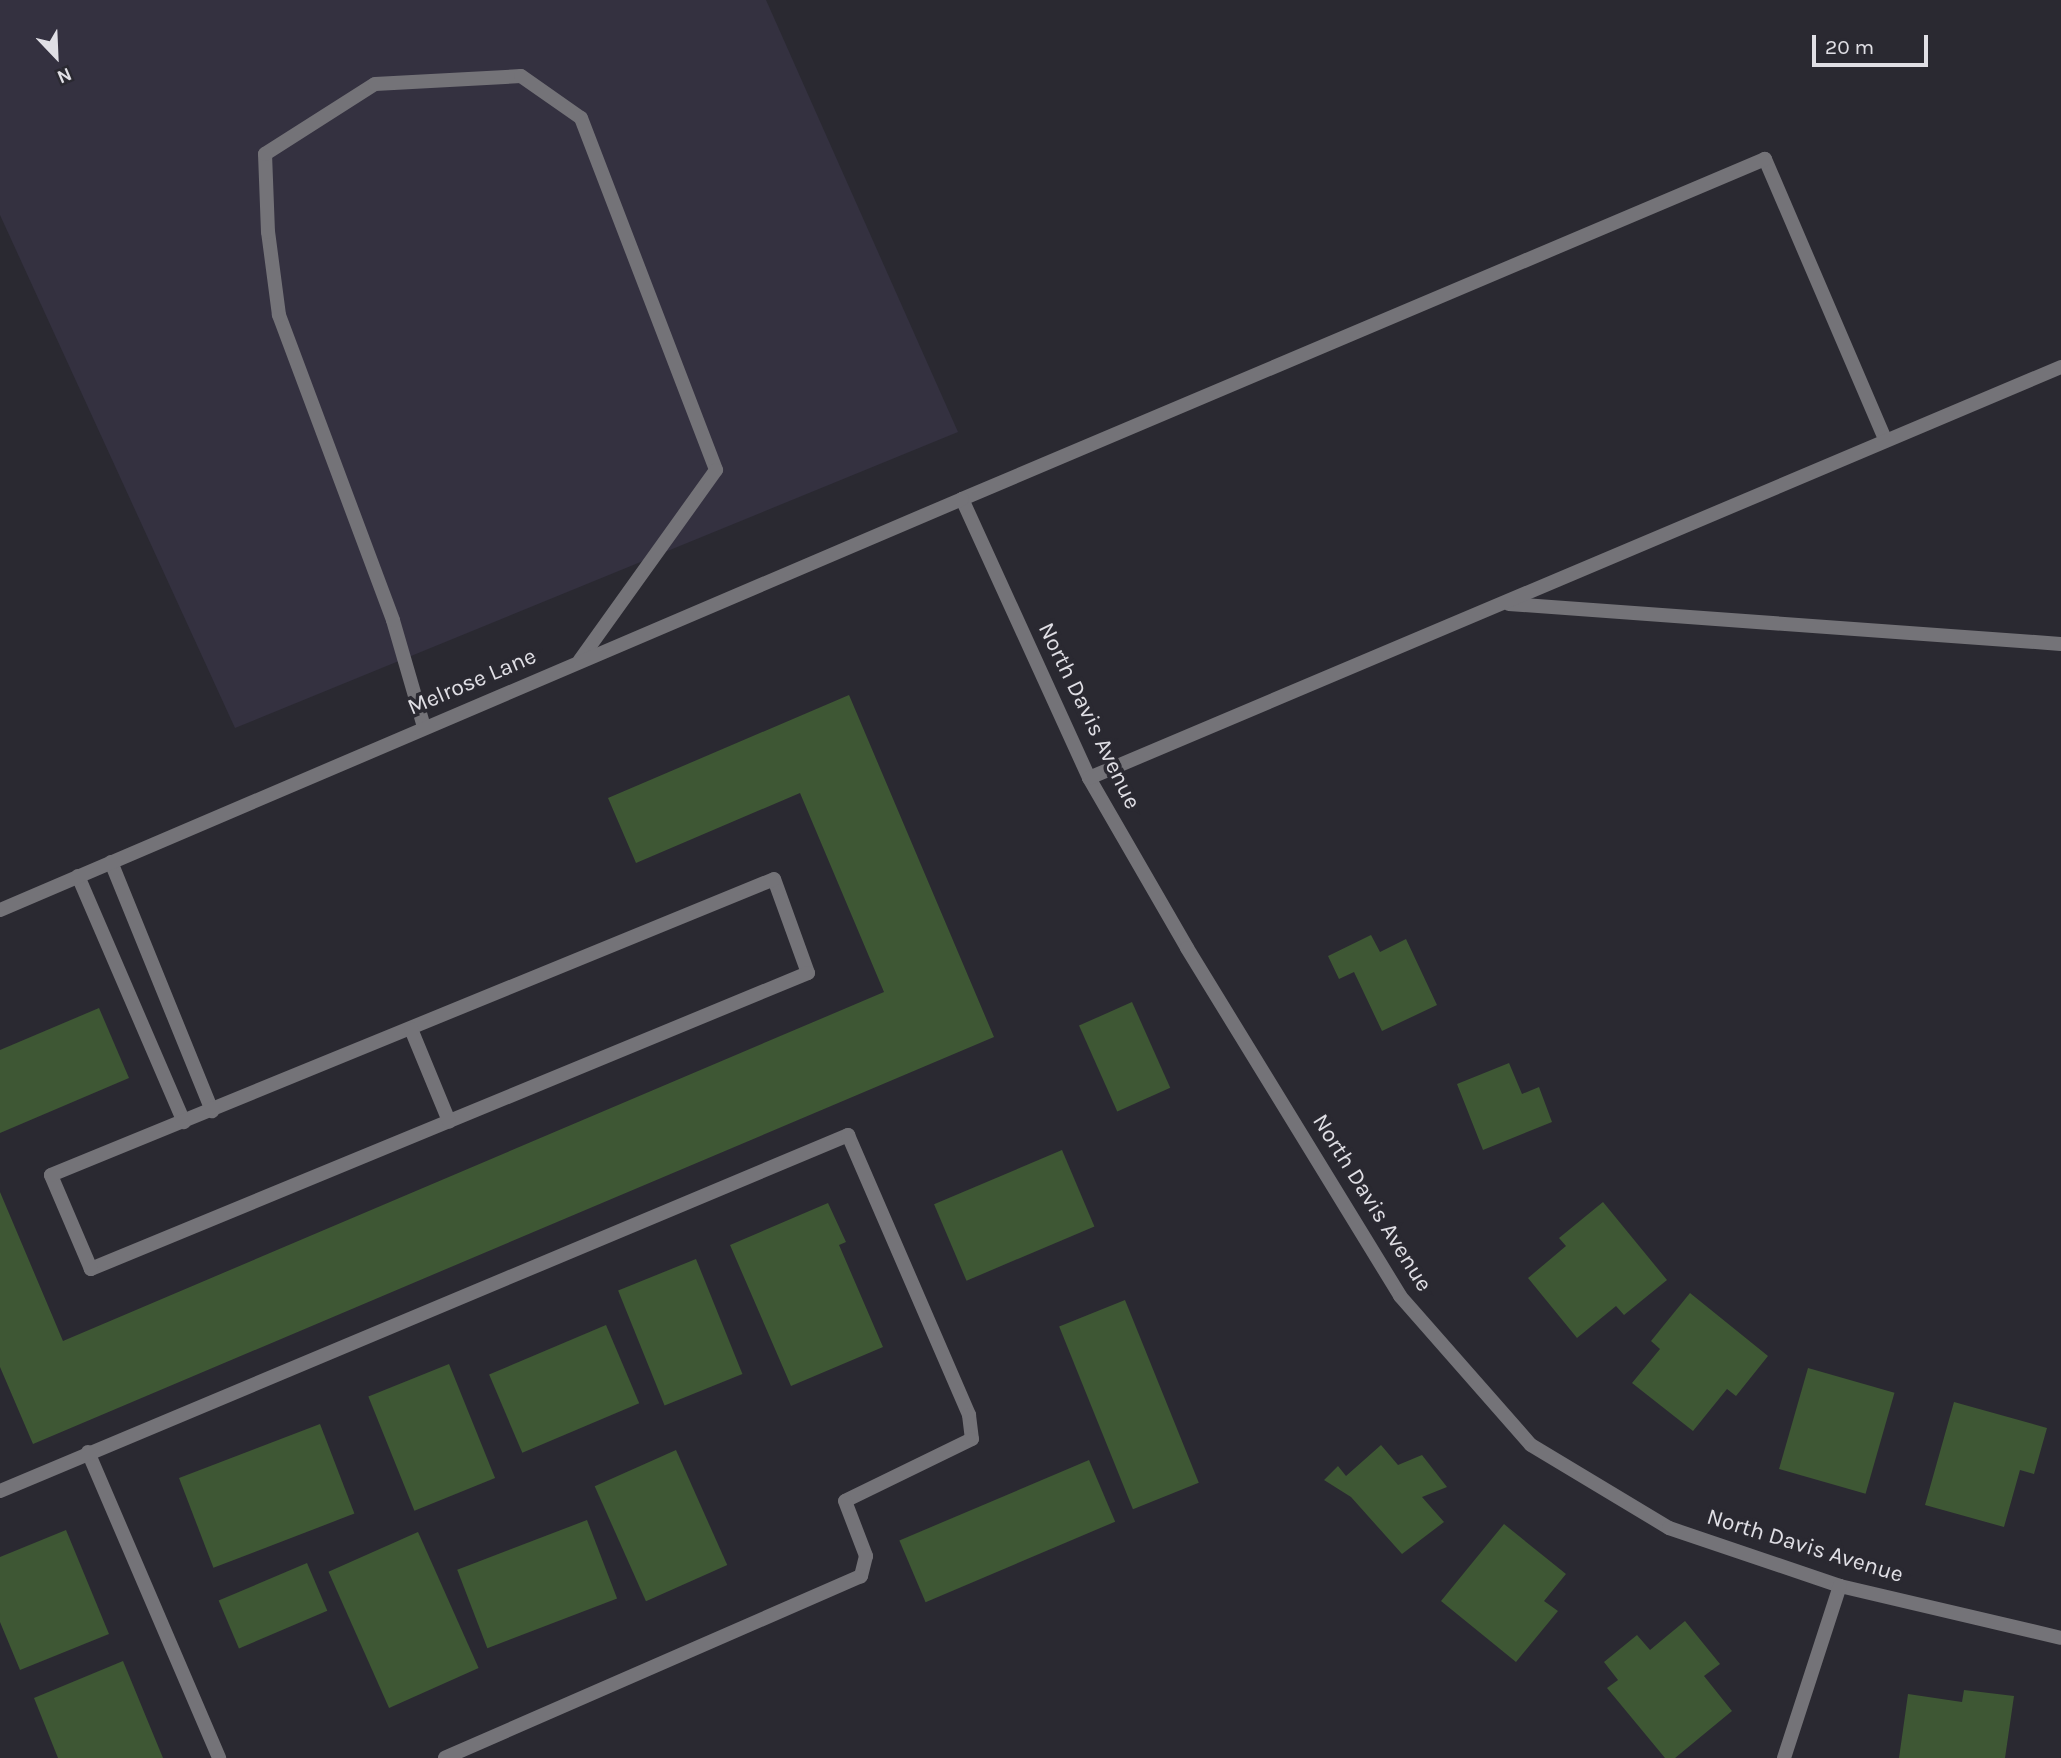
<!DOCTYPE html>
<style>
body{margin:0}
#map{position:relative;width:2061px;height:1758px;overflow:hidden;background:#2a2931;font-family:Karla,sans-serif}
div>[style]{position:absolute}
.built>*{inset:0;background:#343140}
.building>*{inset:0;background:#3e5734;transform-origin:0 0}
.service>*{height:14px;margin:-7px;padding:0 7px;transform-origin:7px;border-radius:7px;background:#747378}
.minor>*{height:14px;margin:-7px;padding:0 7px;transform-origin:7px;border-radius:7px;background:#747378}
.tertiary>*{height:14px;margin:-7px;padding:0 7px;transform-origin:7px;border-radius:7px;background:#747378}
span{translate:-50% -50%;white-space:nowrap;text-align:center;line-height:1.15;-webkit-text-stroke:7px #2a2931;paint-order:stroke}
.street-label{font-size:23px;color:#e0dfe5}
.north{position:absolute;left:21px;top:21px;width:70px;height:70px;-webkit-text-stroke:5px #2a2931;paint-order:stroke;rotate:157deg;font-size:19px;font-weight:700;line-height:28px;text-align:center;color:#e0dfe5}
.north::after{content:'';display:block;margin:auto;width:24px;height:32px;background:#e0dfe5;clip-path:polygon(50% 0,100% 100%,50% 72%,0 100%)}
.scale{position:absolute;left:1812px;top:35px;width:116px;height:32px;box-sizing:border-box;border:4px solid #e0dfe5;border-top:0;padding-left:9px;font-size:21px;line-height:24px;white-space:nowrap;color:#e0dfe5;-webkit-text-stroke:5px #2a2931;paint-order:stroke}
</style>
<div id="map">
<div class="built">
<i style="clip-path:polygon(0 0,766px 0,958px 432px,235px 728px,0 215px)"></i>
</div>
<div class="building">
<i style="clip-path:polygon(849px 695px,994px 1037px,33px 1444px,0 1367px,0 1192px,63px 1341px,884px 992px,800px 793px,636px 863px,608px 798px)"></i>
<i style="clip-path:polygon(1371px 935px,1380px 952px,1406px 939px,1437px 1005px,1382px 1031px,1354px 972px,1339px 979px,1328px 956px)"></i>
<i style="left:1132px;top:1002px;width:94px;height:58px;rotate:66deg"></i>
<i style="clip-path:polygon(99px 1008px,129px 1078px,0 1133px,0 1050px)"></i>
<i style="clip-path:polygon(1509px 1063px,1522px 1094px,1539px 1087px,1552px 1122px,1483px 1150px,1457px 1084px)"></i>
<i style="left:1062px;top:1150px;width:83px;height:139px;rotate:67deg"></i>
<i style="clip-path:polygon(1603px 1202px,1667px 1280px,1624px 1315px,1616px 1306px,1577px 1338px,1528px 1278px,1566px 1246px,1559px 1238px)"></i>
<i style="clip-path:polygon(828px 1203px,846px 1242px,839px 1245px,883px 1347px,791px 1386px,730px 1245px)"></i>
<i style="left:696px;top:1259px;width:124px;height:84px;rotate:68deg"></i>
<i style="clip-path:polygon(1690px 1293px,1768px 1356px,1736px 1396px,1727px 1389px,1693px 1431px,1632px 1383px,1660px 1349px,1651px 1341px)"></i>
<i style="left:1125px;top:1300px;width:197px;height:71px;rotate:68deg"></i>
<i style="left:606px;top:1325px;width:85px;height:127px;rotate:67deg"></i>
<i style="left:449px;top:1364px;width:123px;height:87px;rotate:68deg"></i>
<i style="left:1808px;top:1368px;width:90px;height:105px;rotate:16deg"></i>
<i style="clip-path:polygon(1954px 1402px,2047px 1428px,2034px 1474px,2020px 1470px,2004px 1527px,1925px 1505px)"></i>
<i style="left:320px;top:1424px;width:96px;height:151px;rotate:69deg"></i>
<i style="clip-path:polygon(1381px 1445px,1398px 1465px,1422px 1455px,1447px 1487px,1422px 1497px,1444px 1522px,1402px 1554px,1351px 1497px,1324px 1480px,1338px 1466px,1346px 1476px)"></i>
<i style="left:676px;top:1450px;width:126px;height:89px;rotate:66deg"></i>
<i style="left:1089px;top:1460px;width:67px;height:206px;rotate:67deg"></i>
<i style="left:587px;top:1520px;width:84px;height:139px;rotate:69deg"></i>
<i style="clip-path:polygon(1504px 1524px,1566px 1574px,1544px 1601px,1558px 1611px,1516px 1662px,1441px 1601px)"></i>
<i style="clip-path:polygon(66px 1530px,109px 1634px,20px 1670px,0 1622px,0 1557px)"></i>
<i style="left:418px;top:1532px;width:149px;height:98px;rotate:66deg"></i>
<i style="left:307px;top:1563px;width:52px;height:96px;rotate:67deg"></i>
<i style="clip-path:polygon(1685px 1621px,1720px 1664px,1704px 1676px,1732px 1711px,1675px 1758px,1665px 1758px,1607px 1688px,1618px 1680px,1604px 1662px,1637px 1635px,1650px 1650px)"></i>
<i style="clip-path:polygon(123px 1661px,163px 1758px,58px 1758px,34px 1698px)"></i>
<i style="clip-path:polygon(1964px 1690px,2014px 1696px,2005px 1758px,1899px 1758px,1908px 1694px,1962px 1702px)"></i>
</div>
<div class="service">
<i style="left:424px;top:727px;width:111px;rotate:-106.2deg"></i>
<i style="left:393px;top:620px;width:326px;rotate:-110.5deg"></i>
<i style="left:279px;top:315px;width:84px;rotate:-97.5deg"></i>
<i style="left:268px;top:232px;width:78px;rotate:-92.2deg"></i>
<i style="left:265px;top:154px;width:130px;rotate:-32.5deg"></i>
<i style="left:375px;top:84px;width:146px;rotate:-3.1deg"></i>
<i style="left:521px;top:76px;width:73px;rotate:35deg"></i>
<i style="left:581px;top:118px;width:377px;rotate:69deg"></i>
<i style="left:716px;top:470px;width:234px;rotate:125.6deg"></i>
<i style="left:111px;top:862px;width:269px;rotate:67.9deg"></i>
<i style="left:78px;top:876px;width:268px;rotate:66.7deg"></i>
<i style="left:774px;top:879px;width:100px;rotate:70.1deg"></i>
<i style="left:808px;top:973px;width:776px;rotate:157.57deg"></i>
<i style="left:91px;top:1269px;width:102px;rotate:-113.1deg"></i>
<i style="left:51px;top:1175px;width:781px;rotate:-22.26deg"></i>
<i style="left:411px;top:1029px;width:100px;rotate:67.6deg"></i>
<i style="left:88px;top:1452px;width:333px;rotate:66.8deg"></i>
<i style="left:0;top:1491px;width:920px;rotate:-22.77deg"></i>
<i style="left:848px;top:1135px;width:305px;rotate:66.6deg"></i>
<i style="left:969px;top:1415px;width:24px;rotate:83deg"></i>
<i style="left:972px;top:1439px;width:141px;rotate:154deg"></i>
<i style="left:845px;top:1501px;width:59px;rotate:69.1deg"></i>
<i style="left:866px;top:1556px;width:21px;rotate:104deg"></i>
<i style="left:861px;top:1576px;width:454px;rotate:156.4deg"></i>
</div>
<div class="minor">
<i style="left:1885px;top:439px;width:305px;rotate:-113.2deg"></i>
<i style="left:1765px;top:159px;width:872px;rotate:157.05deg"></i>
<i style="left:962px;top:499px;width:307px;rotate:65.5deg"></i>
<i style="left:1089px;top:778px;width:196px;rotate:60deg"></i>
<i style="left:1187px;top:948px;width:408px;rotate:58.5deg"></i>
<i style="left:1400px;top:1296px;width:198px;rotate:48.7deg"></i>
<i style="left:1531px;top:1445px;width:161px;rotate:31deg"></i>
<i style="left:1669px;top:1528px;width:181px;rotate:18.7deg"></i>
<i style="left:1840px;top:1586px;width:227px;rotate:13.2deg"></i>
<i style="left:1509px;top:604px;width:553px;rotate:4.14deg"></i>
<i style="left:1089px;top:778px;width:1055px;rotate:-22.92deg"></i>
<i style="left:1784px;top:1758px;width:181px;rotate:-72deg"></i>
</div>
<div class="tertiary">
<i style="left:0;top:910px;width:1046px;rotate:-23.13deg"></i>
</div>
<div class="street-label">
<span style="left:472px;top:682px;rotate:-23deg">Melrose Lane</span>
<span style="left:1089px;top:716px;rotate:64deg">North Davis Avenue</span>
<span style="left:1372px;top:1203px;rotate:58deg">North Davis Avenue</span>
<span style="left:1805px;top:1546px;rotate:17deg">North Davis Avenue</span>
</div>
<div class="north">N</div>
<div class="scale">20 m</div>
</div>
